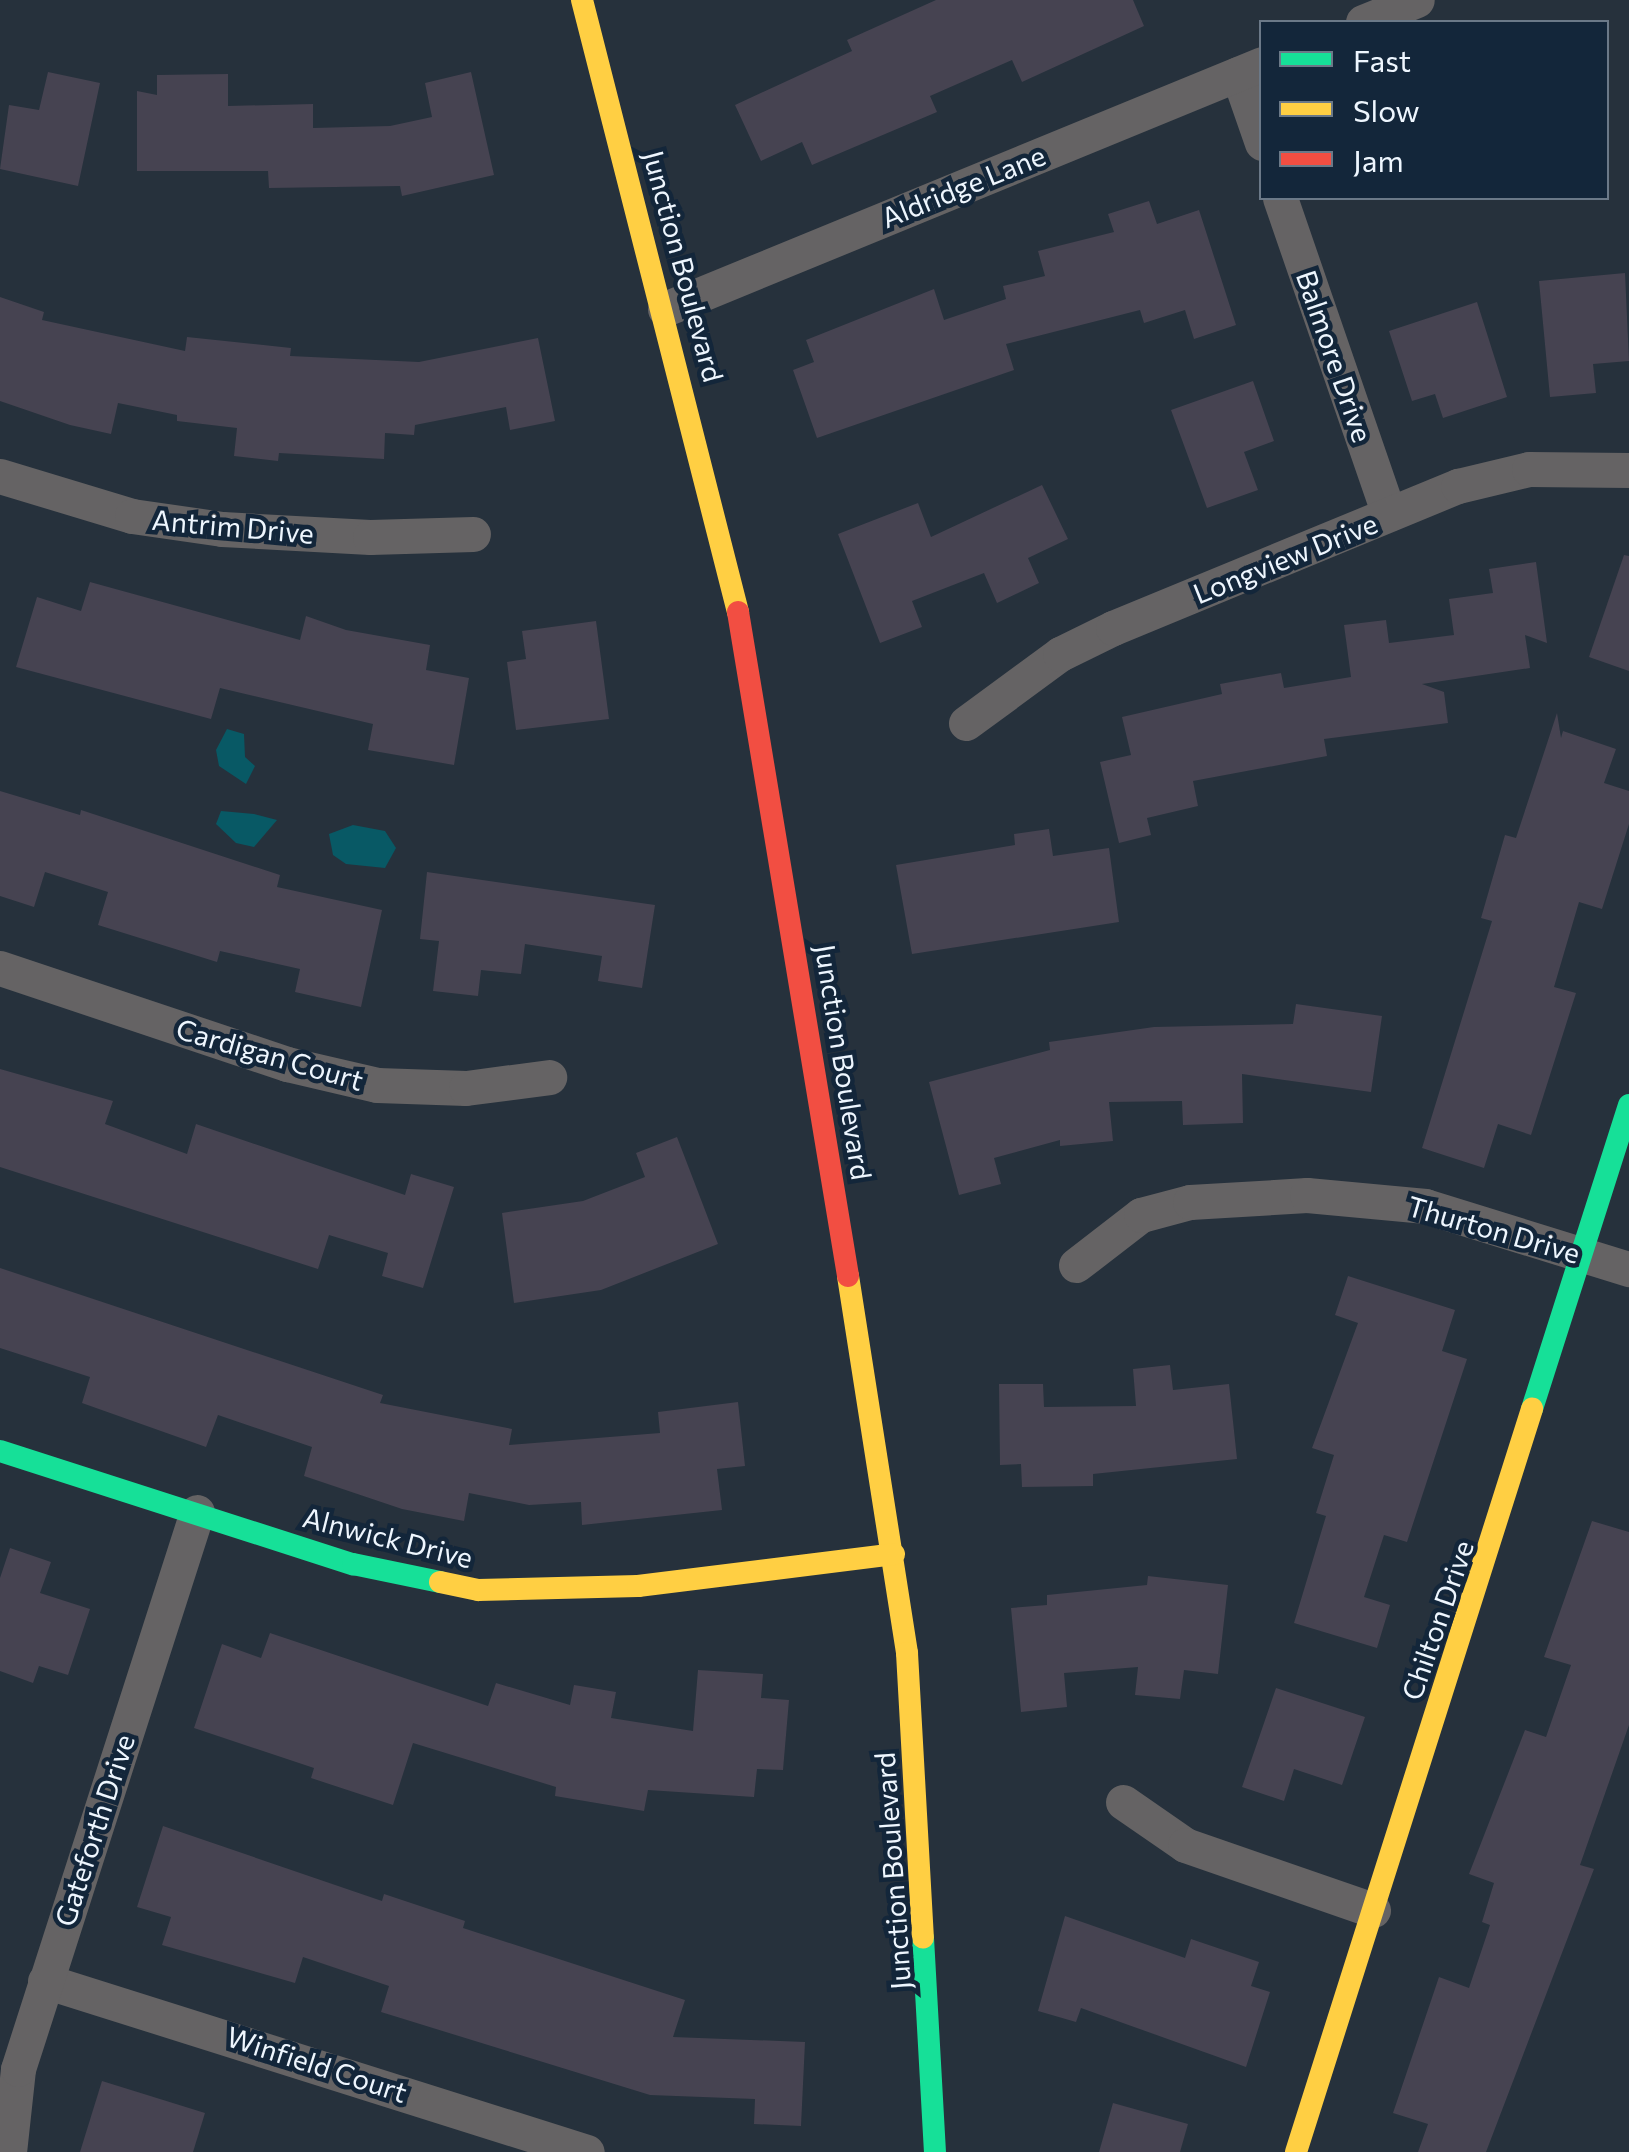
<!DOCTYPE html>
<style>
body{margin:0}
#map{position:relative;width:1629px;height:2152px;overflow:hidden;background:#26313c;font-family:Commissioner,sans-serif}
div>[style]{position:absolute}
.water>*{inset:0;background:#085965}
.building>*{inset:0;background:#464351}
.street>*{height:35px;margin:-17.5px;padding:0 17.5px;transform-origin:17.5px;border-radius:17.5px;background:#656364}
.fast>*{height:22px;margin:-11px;padding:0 11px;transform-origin:11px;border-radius:11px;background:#16e098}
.slow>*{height:22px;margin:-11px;padding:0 11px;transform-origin:11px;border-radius:11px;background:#ffcf43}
.jam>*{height:22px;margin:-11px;padding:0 11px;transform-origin:11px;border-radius:11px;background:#f24e42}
span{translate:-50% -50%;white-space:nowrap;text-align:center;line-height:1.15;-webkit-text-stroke:9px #13263a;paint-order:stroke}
.street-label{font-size:28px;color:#eef6fe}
.legend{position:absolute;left:1259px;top:20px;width:350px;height:180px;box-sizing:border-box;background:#13263a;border:2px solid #6b7988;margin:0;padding:12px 18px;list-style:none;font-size:30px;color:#eef6fe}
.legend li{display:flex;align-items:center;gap:20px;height:50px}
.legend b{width:50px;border:2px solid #6b7988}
</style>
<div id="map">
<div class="water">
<i style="clip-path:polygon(227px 729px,244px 734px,245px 757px,255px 766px,246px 784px,219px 766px,216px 750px)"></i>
<i style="clip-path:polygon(221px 811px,254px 814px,277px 820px,254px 847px,236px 843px,216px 824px)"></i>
<i style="clip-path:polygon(353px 825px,385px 831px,396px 848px,385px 868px,346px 864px,333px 855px,329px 834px)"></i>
</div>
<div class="building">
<i style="clip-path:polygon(936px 0,1133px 0,1144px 26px,1022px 82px,1012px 60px,930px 96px,937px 112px,812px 165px,802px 142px,761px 161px,735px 105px,852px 51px,847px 40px)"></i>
<i style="clip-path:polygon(48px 72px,100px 83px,78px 186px,0 169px,9px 105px,39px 110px)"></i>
<i style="clip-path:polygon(471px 72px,494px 175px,402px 196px,400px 186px,269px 188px,268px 171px,137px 171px,137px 91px,157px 95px,157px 75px,228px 74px,228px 106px,313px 104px,313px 128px,390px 126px,432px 117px,425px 83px)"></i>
<i style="clip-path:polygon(1149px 201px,1157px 224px,1199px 210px,1236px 325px,1194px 339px,1185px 310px,1144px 323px,1140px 310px,1006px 344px,1014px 370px,817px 438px,793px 370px,814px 362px,806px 340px,934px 289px,944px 320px,1006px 299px,1003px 286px,1045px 276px,1038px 251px,1114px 232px,1108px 214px)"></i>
<i style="clip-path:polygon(1625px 273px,1629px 361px,1593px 364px,1596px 393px,1550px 397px,1539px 281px)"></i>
<i style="clip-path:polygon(0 297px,44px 312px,42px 320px,185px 351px,187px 337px,291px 348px,290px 356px,419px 362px,538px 338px,555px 421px,510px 430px,506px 407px,415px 425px,414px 435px,385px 433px,384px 459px,279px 453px,278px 461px,234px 456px,237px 428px,177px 421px,177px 415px,118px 403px,111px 434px,70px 425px,0 401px)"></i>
<i style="clip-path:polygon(1477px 302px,1507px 397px,1443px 418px,1435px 394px,1412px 401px,1389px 331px)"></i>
<i style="clip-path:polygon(1253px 381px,1274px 441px,1244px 452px,1258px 490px,1207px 508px,1171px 410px)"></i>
<i style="clip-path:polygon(1042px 485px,1068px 539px,1028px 558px,1039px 583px,997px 603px,984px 573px,912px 601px,922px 627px,880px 643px,838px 534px,918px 503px,931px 537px)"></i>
<i style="clip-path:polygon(1624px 555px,1629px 556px,1629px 671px,1589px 657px)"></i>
<i style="clip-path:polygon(1536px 562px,1547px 643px,1525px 635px,1530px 668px,1422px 684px,1444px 692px,1448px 723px,1324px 739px,1327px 756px,1193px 781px,1198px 806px,1147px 818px,1151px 835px,1119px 843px,1100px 762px,1131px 755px,1122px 717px,1222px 694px,1220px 684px,1281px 673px,1284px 688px,1351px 677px,1344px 625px,1386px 620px,1389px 643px,1454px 635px,1449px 599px,1493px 593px,1489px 569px)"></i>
<i style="clip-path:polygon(90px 582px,300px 640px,306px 616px,346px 630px,430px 645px,426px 670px,469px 678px,454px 765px,368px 750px,373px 724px,220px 688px,211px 719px,16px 667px,37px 597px,81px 611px)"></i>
<i style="clip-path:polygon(596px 621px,609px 719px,516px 730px,507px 662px,526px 659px,522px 631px)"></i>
<i style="clip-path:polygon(1557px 713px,1561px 738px,1563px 731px,1616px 749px,1604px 783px,1629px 791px,1629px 824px,1602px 909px,1579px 902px,1554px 987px,1576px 993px,1531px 1135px,1498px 1124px,1484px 1168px,1422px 1148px,1492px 921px,1481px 918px,1505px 835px,1516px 838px)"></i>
<i style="clip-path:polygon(0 791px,80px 815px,81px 810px,280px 875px,277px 887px,382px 910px,361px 1007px,295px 992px,300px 969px,220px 951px,217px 962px,98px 925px,108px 892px,45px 872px,34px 907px,0 896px)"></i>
<i style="clip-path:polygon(1049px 829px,1053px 856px,1109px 848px,1119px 922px,912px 954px,896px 865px,1015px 845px,1014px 834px)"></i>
<i style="clip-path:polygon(427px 872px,655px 905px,642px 988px,598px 981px,602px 956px,525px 944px,521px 974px,481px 970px,478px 996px,433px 991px,439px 941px,420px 939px)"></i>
<i style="clip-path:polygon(1296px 1004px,1382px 1016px,1371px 1092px,1242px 1074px,1243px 1123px,1183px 1125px,1182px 1101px,1109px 1102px,1113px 1141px,1060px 1146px,1060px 1140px,994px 1158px,1001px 1184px,959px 1195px,929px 1082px,1050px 1050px,1049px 1042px,1154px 1027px,1293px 1024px)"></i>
<i style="clip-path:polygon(0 1069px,113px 1101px,105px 1124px,187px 1154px,196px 1124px,405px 1195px,411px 1174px,454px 1187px,423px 1288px,382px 1276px,388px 1253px,329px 1235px,318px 1269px,0 1167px)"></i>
<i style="clip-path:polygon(677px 1137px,718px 1244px,601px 1290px,514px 1303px,502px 1213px,583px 1201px,645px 1177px,636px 1153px)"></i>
<i style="clip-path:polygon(0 1268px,383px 1395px,380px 1403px,512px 1429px,509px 1445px,660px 1433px,658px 1412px,738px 1402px,745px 1466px,717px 1469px,722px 1510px,582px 1525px,581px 1502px,529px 1505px,469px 1493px,464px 1521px,402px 1509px,304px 1476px,312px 1447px,218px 1415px,206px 1447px,82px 1403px,90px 1377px,0 1348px)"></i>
<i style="clip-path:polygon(1348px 1276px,1455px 1310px,1442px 1351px,1467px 1359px,1407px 1542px,1384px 1535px,1364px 1597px,1390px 1605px,1377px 1648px,1294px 1623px,1326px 1516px,1316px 1513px,1334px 1455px,1312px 1448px,1358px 1323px,1335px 1315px)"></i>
<i style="clip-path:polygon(1170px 1365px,1173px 1390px,1229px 1384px,1237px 1459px,1093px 1474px,1093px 1486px,1022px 1487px,1021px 1464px,1000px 1465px,999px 1384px,1043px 1384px,1044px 1407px,1136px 1406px,1133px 1369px)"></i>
<i style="clip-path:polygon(1592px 1521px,1629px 1532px,1629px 1725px,1580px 1865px,1594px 1869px,1486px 2152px,1418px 2152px,1428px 2124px,1393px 2113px,1439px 1977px,1469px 1988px,1490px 1925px,1482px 1922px,1494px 1883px,1469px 1874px,1525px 1730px,1546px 1737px,1571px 1665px,1544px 1657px)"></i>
<i style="clip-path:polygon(10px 1548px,51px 1562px,40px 1593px,90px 1609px,68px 1675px,39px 1666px,33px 1683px,0 1671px,0 1578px)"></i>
<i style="clip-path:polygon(1148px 1576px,1228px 1585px,1218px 1674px,1184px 1670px,1180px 1699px,1135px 1695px,1138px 1667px,1064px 1673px,1067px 1707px,1021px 1712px,1011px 1608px,1047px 1605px,1047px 1595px,1147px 1585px)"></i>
<i style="clip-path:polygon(270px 1633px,488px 1706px,496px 1683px,570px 1705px,574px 1685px,616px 1692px,611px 1718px,693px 1731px,698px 1670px,763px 1674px,761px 1698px,789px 1700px,783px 1770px,757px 1769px,754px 1797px,648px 1790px,644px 1811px,555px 1796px,556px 1787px,413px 1743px,393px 1805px,311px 1778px,314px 1768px,194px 1728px,222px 1644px,261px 1658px)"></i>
<i style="clip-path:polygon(1276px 1688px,1365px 1717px,1342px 1785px,1294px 1769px,1284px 1801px,1242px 1787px)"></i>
<i style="clip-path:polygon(163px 1826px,382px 1901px,384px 1894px,465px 1921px,463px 1928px,685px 2000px,673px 2037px,805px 2042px,801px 2126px,754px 2124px,755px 2099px,650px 2095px,381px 2012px,389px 1986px,303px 1957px,295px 1983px,162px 1945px,171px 1917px,137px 1907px)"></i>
<i style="clip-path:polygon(1065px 1916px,1185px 1958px,1191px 1939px,1259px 1962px,1251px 1986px,1270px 1992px,1246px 2067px,1081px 2008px,1076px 2022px,1038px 2011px)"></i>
<i style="clip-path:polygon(102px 2081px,205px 2113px,193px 2152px,80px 2152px)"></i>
<i style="clip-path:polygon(1113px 2103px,1188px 2124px,1180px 2152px,1099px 2152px)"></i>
</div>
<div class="street">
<i style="left:1363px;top:22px;width:58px;rotate:-22.2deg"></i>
<i style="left:1238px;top:74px;width:73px;rotate:70.8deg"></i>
<i style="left:1280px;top:198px;width:334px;rotate:71deg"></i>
<i style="left:665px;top:309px;width:645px;rotate:-22.31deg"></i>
<i style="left:0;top:476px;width:138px;rotate:16.9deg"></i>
<i style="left:132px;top:516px;width:91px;rotate:8.2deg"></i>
<i style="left:222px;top:529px;width:148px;rotate:3.1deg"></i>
<i style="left:370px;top:537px;width:103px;rotate:-1.7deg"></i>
<i style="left:966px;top:723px;width:117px;rotate:-36.3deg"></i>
<i style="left:1060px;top:654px;width:59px;rotate:-26.1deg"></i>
<i style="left:1113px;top:628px;width:373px;rotate:-22.4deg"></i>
<i style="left:1458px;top:486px;width:73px;rotate:-13.5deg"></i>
<i style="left:1529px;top:469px;width:100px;rotate:0.6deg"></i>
<i style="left:0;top:968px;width:303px;rotate:18.5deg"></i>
<i style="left:287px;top:1064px;width:92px;rotate:13.1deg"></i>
<i style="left:377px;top:1085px;width:89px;rotate:1.9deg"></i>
<i style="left:466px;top:1088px;width:84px;rotate:-7.5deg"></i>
<i style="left:1076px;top:1265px;width:82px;rotate:-37.6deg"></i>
<i style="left:1141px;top:1215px;width:51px;rotate:-14.9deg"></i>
<i style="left:1190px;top:1202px;width:117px;rotate:-3.4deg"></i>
<i style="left:1307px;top:1195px;width:119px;rotate:5.3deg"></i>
<i style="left:1425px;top:1206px;width:214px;rotate:17.2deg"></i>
<i style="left:1123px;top:1802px;width:75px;rotate:34.7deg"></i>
<i style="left:1185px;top:1845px;width:199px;rotate:19.1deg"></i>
<i style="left:45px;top:1981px;width:568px;rotate:17.51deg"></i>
<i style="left:9px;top:2152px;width:83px;rotate:-83.8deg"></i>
<i style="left:18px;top:2069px;width:585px;rotate:-72.18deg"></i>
</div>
<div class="fast">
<i style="left:1532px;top:1409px;width:319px;rotate:-72.3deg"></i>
<i style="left:0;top:1451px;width:371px;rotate:17.8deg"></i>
<i style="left:353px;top:1564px;width:89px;rotate:11.7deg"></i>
<i style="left:923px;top:1938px;width:214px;rotate:86.8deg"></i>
</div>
<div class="slow">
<i style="left:582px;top:0;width:632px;rotate:75.7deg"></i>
<i style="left:848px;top:1276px;width:382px;rotate:81.1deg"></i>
<i style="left:907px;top:1653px;width:285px;rotate:86.8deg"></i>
<i style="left:440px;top:1582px;width:39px;rotate:12deg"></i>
<i style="left:478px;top:1590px;width:160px;rotate:-1.4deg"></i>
<i style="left:638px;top:1586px;width:258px;rotate:-7.1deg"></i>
<i style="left:1296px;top:2152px;width:780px;rotate:-72.38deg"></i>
</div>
<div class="jam">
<i style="left:738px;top:612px;width:673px;rotate:80.59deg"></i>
</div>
<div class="street-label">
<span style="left:963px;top:186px;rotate:-22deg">Aldridge Lane</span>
<span style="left:684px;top:266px;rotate:75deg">Junction Boulevard</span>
<span style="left:1335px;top:356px;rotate:71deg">Balmore Drive</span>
<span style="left:233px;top:526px;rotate:5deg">Antrim Drive</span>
<span style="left:1285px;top:558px;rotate:-22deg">Longview Drive</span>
<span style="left:270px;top:1054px;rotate:16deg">Cardigan Court</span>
<span style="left:844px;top:1062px;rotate:81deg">Junction Boulevard</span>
<span style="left:1494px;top:1229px;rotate:16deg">Thurton Drive</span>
<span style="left:388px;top:1537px;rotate:14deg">Alnwick Drive</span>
<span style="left:1437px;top:1620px;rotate:-71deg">Chilton Drive</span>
<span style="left:94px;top:1830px;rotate:-72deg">Gateforth Drive</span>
<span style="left:892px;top:1871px;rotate:-94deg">Junction Boulevard</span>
<span style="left:317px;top:2064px;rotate:18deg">Winfield Court</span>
</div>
<ul class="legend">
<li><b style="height:12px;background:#16e098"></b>Fast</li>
<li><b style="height:12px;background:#ffcf43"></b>Slow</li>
<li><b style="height:12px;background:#f24e42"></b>Jam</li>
</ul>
</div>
